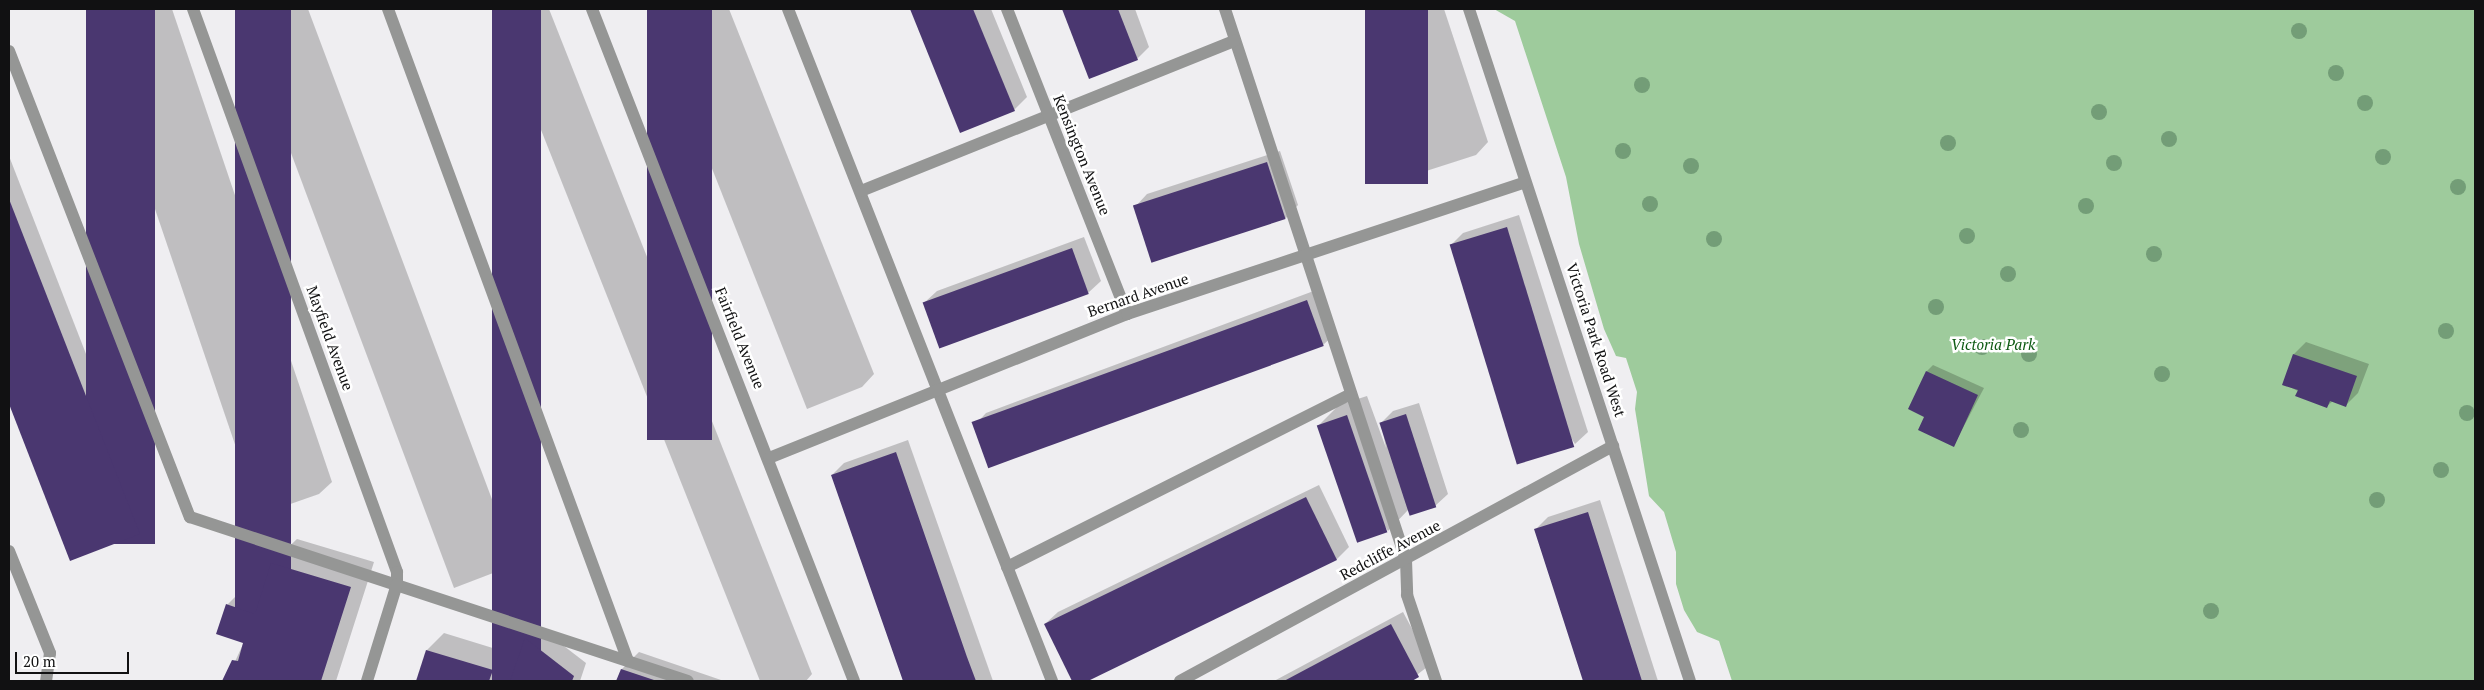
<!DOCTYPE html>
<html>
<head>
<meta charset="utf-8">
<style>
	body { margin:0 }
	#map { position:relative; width:2484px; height:690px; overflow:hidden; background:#efeef1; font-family:"PT Serif",serif }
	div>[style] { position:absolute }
	.green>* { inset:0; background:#9ecb9c }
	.shadow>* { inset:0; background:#0003 }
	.building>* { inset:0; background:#4a3770; transform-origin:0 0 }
	.service>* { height:12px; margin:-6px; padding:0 6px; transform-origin:6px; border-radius:6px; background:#959695 }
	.minor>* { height:12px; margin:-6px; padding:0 6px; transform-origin:6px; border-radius:6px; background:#959695 }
	.trees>* { width:16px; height:16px; margin:-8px; border-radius:50%; background:#739d77 }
	span { translate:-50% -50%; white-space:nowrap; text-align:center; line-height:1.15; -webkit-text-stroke:5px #fff; paint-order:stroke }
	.street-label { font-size:15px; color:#111112 }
	.park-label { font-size:15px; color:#0e5a13; font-style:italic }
	.frame { position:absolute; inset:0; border:10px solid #111112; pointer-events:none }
	.scale { position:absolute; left:15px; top:652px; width:114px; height:22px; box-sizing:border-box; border:2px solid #111112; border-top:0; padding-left:6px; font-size:15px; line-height:18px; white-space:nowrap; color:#111112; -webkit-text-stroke:4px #fff; paint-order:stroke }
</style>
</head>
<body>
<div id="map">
	<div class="green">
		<div style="clip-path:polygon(1494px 9px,2475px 9px,2475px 681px,1732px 681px,1719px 641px,1697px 632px,1684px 610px,1676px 584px,1676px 552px,1664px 512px,1649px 496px,1635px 409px,1637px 392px,1626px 358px,1616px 356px,1604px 329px,1579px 244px,1566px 177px,1515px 21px)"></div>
	</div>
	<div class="shadow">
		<div style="clip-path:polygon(87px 9px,172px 9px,332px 482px,319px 494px,259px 515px)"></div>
		<div style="clip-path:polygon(237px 9px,308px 9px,514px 558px,501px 570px,454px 588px)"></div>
		<div style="clip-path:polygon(493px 9px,549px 9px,812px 674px,806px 681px,760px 681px)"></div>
		<div style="clip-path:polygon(649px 9px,729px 9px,874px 374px,862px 387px,807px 409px)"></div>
		<div style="clip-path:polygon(911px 9px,991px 9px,1027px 97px,1014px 110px,961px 131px)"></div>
		<div style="clip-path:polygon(1063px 9px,1135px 9px,1149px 47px,1137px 59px,1090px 77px)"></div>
		<div style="clip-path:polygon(1366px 9px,1444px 9px,1488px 142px,1476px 155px,1420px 173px)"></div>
		<div style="clip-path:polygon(1280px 151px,1298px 205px,1286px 218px,1153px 261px,1135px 207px,1147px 194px)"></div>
		<div style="clip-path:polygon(9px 156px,151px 521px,139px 533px,71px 560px,9px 401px)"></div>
		<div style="clip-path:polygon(1519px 215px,1588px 432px,1575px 444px,1451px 245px,1463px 233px)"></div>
		<div style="clip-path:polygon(1084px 237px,1101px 281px,1088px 293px,924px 303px,937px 291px)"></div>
		<div style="clip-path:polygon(1319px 289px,1336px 333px,1323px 345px,974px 426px,986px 413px)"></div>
		<div style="clip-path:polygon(2306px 342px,2369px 364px,2358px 393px,2346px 405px,2333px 401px,2327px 406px,2284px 384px,2294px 354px)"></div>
		<div style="clip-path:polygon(1933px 365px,1984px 388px,1954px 445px,1926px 416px,1927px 371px)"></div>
		<div style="clip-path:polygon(1367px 396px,1386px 448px,1381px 423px,1393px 411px,1419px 403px,1448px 494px,1435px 506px,1408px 510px,1388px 531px,1318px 426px,1339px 405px)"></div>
		<div style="clip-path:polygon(908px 440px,993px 681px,904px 681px,832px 475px,844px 463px)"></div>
		<div style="clip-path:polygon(1319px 485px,1349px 547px,1337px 559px,1085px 681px,1073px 681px,1045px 624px,1058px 612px)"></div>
		<div style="clip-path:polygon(1600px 500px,1658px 681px,1584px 681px,1536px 529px,1548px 517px)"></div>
		<div style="clip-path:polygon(297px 539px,374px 562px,336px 681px,226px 681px,244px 642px,227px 605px,251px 581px,265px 585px,272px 563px)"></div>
		<div style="clip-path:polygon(1403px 612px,1431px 664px,1409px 681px,1274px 681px)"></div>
		<div style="clip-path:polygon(538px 626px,586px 663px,580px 681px,512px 681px,526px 638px)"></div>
		<div style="clip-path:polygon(444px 633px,509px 653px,499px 681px,417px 681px,427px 650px)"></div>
		<div style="clip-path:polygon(639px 652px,724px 681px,618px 681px,622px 669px)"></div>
	</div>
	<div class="building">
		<div style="left:86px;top:9px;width:69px;height:535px"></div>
		<div style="left:235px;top:9px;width:56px;height:621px"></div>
		<div style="left:492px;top:9px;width:49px;height:723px"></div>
		<div style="left:647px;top:9px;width:65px;height:431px"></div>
		<div style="clip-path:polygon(910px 9px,973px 9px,1015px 111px,960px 133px)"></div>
		<div style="clip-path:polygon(1062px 9px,1118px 9px,1138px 60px,1089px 79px)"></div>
		<div style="left:1365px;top:9px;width:63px;height:175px"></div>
		<div style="left:1267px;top:162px;width:60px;height:141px;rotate:72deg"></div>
		<div style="clip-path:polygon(9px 199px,140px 534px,70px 561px,9px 404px)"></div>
		<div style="left:1507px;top:227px;width:230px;height:60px;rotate:73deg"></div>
		<div style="left:1072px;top:248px;width:49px;height:159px;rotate:70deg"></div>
		<div style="left:1307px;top:300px;width:49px;height:357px;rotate:70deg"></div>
		<div style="clip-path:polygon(2293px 354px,2357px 376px,2346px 407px,2330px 401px,2327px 408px,2295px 396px,2298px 390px,2282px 385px)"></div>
		<div style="clip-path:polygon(1926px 371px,1978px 395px,1954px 447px,1918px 430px,1924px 417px,1908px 409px)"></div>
		<div style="left:1406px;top:414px;width:98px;height:28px;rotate:72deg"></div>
		<div style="left:1347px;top:415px;width:124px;height:32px;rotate:71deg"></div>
		<div style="clip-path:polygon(896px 452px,967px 657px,976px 681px,903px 681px,882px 621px,831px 475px)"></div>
		<div style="clip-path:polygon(1306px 497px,1337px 560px,1088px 681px,1072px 681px,1044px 624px)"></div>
		<div style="clip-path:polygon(1588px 512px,1619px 609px,1642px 681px,1583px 681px,1555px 594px,1534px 529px)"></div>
		<div style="clip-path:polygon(271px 563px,351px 587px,321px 681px,222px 681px,232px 660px,238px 661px,243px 643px,216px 634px,226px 604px,255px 614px)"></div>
		<div style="clip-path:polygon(1391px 624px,1419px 677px,1412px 681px,1284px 681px)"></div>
		<div style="clip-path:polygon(525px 638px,574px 676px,572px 681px,510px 681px)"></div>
		<div style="clip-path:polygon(426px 650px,493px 670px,489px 681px,416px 681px)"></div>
		<div style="clip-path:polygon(621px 669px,657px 681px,616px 681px)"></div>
	</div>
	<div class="service">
		<div style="left:388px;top:9px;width:695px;rotate:69.79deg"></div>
		<div style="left:788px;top:9px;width:722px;rotate:68.55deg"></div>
		<div style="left:1225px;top:9px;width:580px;rotate:71.81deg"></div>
		<div style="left:1406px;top:560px;width:35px;rotate:88deg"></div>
		<div style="left:1407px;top:595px;width:91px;rotate:71.4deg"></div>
		<div style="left:9px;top:51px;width:500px;rotate:68.8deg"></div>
		<div style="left:190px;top:517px;width:524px;rotate:18.23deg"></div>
		<div style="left:861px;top:191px;width:403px;rotate:-21.9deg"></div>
		<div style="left:1007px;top:567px;width:385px;rotate:-26.7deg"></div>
	</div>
	<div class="minor">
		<div style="left:193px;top:9px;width:599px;rotate:70.08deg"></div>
		<div style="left:397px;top:572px;width:12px;rotate:90deg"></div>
		<div style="left:397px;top:584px;width:102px;rotate:107.2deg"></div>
		<div style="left:592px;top:9px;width:721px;rotate:68.7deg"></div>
		<div style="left:1007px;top:9px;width:328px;rotate:68.5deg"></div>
		<div style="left:1469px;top:9px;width:707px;rotate:71.8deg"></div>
		<div style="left:769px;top:458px;width:386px;rotate:-21.9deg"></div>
		<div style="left:1127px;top:314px;width:419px;rotate:-18.3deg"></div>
		<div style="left:9px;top:551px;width:110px;rotate:68.1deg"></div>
		<div style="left:50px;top:653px;width:28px;rotate:98deg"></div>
		<div style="left:1180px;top:681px;width:493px;rotate:-28.5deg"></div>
	</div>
	<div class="trees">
		<div style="left:2299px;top:31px"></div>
		<div style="left:2336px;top:73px"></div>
		<div style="left:1642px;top:85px"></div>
		<div style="left:2365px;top:103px"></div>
		<div style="left:2099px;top:112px"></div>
		<div style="left:2169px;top:139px"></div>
		<div style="left:1948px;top:143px"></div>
		<div style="left:1623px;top:151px"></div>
		<div style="left:2383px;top:157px"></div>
		<div style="left:2114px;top:163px"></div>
		<div style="left:1691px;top:166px"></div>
		<div style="left:2458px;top:187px"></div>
		<div style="left:1650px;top:204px"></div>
		<div style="left:2086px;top:206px"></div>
		<div style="left:1967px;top:236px"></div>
		<div style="left:1714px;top:239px"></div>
		<div style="left:2154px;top:254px"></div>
		<div style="left:2008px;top:274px"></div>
		<div style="left:1936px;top:307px"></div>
		<div style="left:2446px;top:331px"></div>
		<div style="left:1982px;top:347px"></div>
		<div style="left:2029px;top:354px"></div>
		<div style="left:2162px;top:374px"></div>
		<div style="left:2467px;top:413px"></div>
		<div style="left:2021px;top:430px"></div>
		<div style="left:2441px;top:470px"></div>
		<div style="left:2377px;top:500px"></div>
		<div style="left:2211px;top:611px"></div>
	</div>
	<div class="street-label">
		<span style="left:1082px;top:155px;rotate:68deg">Kensington Avenue</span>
		<span style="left:1138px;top:295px;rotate:-19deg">Bernard Avenue</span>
		<span style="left:330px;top:338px;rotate:70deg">Mayfield Avenue</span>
		<span style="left:740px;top:338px;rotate:68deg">Fairfield Avenue</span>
		<span style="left:1596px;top:340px;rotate:72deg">Victoria Park Road West</span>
		<span style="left:1390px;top:550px;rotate:-28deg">Redcliffe Avenue</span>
	</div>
	<div class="park-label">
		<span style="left:1993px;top:345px">Victoria Park</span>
	</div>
	<div class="frame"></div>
	<div class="scale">20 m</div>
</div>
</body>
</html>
